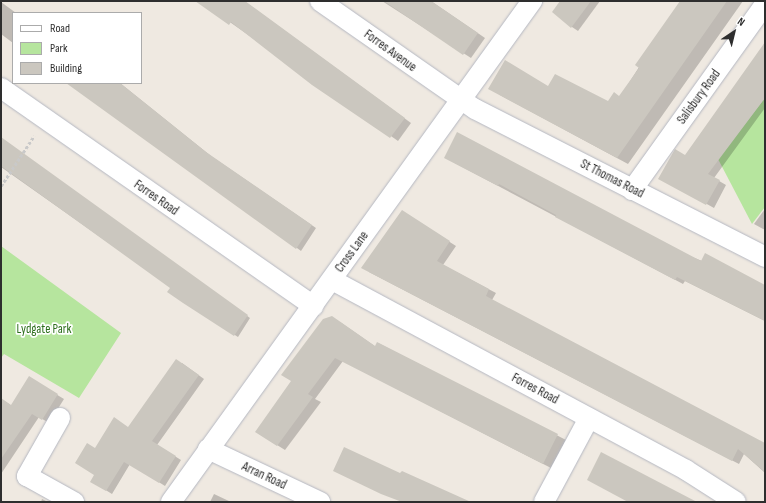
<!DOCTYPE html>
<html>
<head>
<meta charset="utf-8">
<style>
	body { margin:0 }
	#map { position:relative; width:766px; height:503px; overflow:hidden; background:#efe9e1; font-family:"Sofia Sans Condensed",sans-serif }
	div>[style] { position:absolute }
	.green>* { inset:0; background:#b6e59e }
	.shadow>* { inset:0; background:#0003 }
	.building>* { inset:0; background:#cbc7bf }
	.path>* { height:2.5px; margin-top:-1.25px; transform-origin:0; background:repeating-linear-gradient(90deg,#c9c9c9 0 3px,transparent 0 5px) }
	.roads { filter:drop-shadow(0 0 1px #b4b7c1) drop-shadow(0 0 1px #b4b7c1) }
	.street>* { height:20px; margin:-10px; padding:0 10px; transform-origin:10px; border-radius:10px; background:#fff }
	span { translate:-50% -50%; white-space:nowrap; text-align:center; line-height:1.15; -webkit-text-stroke:3.5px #fff; paint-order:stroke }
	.street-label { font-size:13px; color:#2e2e2e }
	.park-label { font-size:13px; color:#2c6e1b }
	.frame { position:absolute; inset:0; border:2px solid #2e2e2e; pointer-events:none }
	.legend { position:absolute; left:12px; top:12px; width:130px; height:72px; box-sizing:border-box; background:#fff; border:1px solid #ababab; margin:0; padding:5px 7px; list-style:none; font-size:12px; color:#2e2e2e }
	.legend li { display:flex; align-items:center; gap:8px; height:20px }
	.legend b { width:20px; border:1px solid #ababab }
	.north { position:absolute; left:714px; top:12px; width:40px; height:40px; -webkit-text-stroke:3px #fff; paint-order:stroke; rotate:35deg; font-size:11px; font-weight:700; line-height:16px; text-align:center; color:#2e2e2e }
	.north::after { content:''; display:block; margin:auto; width:14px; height:18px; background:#2e2e2e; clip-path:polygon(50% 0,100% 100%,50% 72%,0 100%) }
</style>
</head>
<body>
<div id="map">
	<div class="green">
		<div style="clip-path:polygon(765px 98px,765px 207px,752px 224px,718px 159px)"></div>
		<div style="clip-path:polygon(1px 246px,121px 333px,79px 398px,4px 354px,1px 358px)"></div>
	</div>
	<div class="shadow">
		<div style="clip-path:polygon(200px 1px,244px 1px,411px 123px,398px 141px)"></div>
		<div style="clip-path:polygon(382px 1px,431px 1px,485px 38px,471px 58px)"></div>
		<div style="clip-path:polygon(561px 1px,600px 1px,578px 31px,572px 27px)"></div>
		<div style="clip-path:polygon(681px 1px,743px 1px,628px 164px,500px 95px,549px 87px,609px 102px,620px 97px)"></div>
		<div style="clip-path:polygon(1px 2px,16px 13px,13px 43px,1px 34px)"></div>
		<div style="clip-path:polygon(765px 45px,765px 108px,714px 178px,726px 185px,714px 208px,660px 178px,685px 156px)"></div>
		<div style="clip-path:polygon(68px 83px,120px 83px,211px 156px,316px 228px,301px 251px,297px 248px)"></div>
		<div style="clip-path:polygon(1px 138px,250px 318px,238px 337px,183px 302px,171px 287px,1px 167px)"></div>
		<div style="clip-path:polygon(453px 162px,765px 286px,765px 321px,685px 281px,683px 284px)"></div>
		<div style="clip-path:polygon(765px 209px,765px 230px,754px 224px)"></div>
		<div style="clip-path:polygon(409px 216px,456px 246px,443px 265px,496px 293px,492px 300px,765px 444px,765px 473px,744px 454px,739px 464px,369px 272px)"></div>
		<div style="clip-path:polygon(340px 322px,376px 347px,378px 343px,566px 440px,551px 468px,343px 361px,315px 399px,321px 402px,285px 450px,277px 445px)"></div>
		<div style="clip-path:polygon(182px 363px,204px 379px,157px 445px,181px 460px,165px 486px,130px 464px,112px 494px,91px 481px,96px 475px,95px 449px,129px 428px)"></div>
		<div style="clip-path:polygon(29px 378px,64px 399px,49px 423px,39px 417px,1px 474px,1px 399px,12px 406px)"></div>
		<div style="clip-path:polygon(214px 494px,231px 502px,210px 502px)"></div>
		<div style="clip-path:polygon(42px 499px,48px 502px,41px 502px)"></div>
	</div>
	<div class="building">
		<div style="clip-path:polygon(195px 1px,245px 1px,405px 118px,390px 138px,312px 85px,231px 22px,229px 25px)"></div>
		<div style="clip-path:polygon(384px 1px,431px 1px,478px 33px,463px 55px)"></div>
		<div style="clip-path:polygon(560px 1px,591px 1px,571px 28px,552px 12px)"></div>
		<div style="clip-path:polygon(680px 1px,727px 1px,617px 158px,488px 89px,505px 60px,548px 86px,555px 74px,608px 101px,614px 92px,619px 96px,639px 68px,635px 65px)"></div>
		<div style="clip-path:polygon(765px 42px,765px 98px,708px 174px,720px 180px,706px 205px,658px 179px,675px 149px,685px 155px)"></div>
		<div style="clip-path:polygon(66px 83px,120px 83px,206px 152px,312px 225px,296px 249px)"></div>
		<div style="clip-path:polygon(457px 132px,701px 261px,705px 253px,765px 285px,765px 321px,677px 277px,675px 280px,555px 217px,556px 215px,499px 184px,498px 186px,444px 158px)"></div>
		<div style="clip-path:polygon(1px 137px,248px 315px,234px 336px,183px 303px,167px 292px,170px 288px,1px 166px)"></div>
		<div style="clip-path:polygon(402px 210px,450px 241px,437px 261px,489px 289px,486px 296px,765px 443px,765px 472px,738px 449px,732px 461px,361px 268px)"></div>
		<div style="clip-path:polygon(332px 316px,375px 346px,377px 342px,558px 434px,543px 464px,335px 358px,308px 394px,313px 397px,277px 446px,255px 432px,291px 381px,281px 375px,323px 319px)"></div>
		<div style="clip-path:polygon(176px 359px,199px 375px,152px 441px,176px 456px,159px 483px,124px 462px,106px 491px,90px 482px,94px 475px,75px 463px,87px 443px,95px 448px,114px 417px,128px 427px)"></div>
		<div style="clip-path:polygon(29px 376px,58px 394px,42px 420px,32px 414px,1px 459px,1px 398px,11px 405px)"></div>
		<div style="clip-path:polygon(344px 447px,400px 473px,402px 471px,471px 502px,402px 502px,381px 494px,333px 471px)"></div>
		<div style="clip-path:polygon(601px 452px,626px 465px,697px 502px,628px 502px,587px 480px)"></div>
	</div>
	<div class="path">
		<div style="left:1px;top:186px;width:60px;rotate:-56.6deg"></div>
	</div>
	<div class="roads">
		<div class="street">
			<div style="left:320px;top:1px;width:189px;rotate:34.9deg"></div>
			<div style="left:475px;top:109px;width:326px;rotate:27deg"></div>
			<div style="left:1px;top:88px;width:381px;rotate:34.9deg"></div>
			<div style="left:632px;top:190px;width:229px;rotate:-54.4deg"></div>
			<div style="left:332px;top:280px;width:402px;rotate:28.2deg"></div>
			<div style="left:686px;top:470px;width:59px;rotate:32.6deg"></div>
			<div style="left:60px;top:418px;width:67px;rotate:119.6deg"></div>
			<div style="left:27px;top:476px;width:54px;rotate:29deg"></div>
			<div style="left:208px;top:449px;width:124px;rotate:25.3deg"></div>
			<div style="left:171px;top:502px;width:618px;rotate:-54.23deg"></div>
			<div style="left:544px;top:502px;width:95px;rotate:-61.8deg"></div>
		</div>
	</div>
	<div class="street-label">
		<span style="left:390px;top:51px;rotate:36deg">Forres Avenue</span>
		<span style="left:699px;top:97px;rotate:-54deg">Salisbury Road</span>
		<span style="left:612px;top:179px;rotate:27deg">St Thomas Road</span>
		<span style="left:156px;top:198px;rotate:35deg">Forres Road</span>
		<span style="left:352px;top:252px;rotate:-54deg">Cross Lane</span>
		<span style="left:535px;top:389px;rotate:28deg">Forres Road</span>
		<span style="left:264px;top:476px;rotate:25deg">Arran Road</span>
	</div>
	<div class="park-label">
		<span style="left:44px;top:329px">Lydgate Park</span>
	</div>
	<div class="frame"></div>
	<ul class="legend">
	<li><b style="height:5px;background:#fff"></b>Road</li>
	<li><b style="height:11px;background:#b6e59e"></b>Park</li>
	<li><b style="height:11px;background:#cbc7bf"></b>Building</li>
	</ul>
	<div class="north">N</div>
</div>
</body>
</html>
